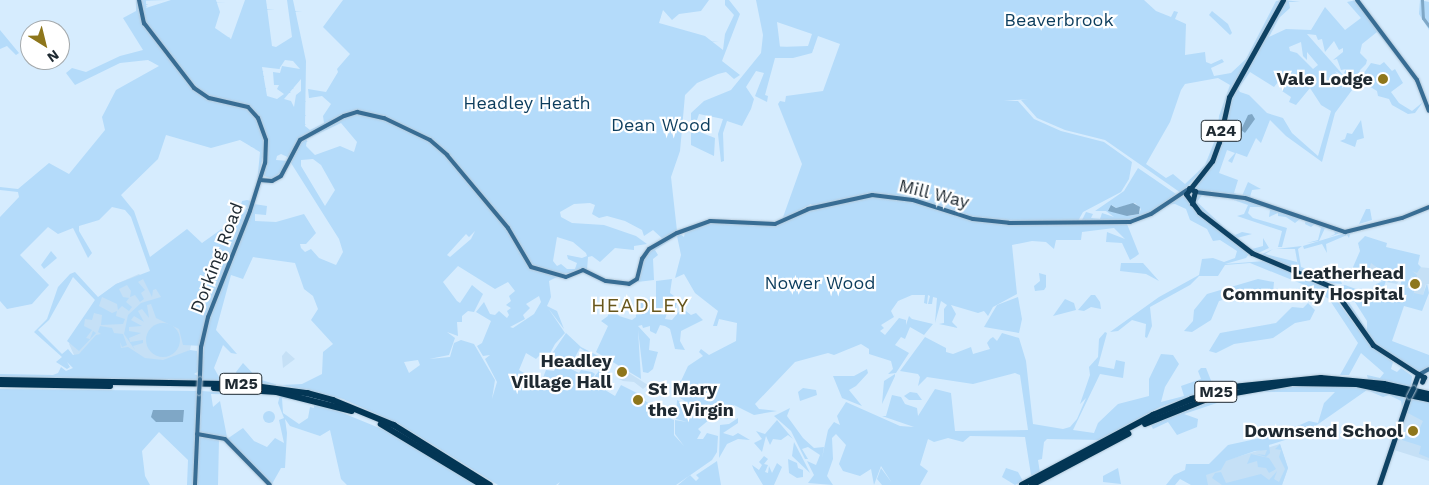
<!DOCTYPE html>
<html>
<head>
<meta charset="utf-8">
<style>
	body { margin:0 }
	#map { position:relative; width:1429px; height:485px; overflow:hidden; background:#d6ecfe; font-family:"Work Sans",sans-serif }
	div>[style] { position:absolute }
	.built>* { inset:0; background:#c5e0f6 }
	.green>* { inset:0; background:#b4dbfa }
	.round { border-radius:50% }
	.water>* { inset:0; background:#7fa7c6 }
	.river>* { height:3px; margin:-1.5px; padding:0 1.5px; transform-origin:1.5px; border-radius:1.5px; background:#7fa7c6 }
	.roads { filter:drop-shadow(0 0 1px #b5c9d9) drop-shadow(0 0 1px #b5c9d9) }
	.secondary>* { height:4px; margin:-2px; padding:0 2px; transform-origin:2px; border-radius:2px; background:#386d94 }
	.trunk>* { height:5px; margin:-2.5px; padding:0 2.5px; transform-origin:2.5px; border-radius:2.5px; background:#0e4264 }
	.motorway>* { height:5.5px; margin:-2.75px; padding:0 2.75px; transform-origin:2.75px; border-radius:2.75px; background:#033655 }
	.bridges { filter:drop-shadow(0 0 1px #b5c9d9) drop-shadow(0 0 1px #b5c9d9) }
	.secondary-bridge>* { height:4px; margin:-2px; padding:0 2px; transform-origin:2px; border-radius:2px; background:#386d94 }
	.trunk-bridge>* { height:5px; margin:-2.5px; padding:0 2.5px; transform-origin:2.5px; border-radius:2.5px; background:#0e4264 }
	.dots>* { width:14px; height:14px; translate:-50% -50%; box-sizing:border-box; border:2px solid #fff; border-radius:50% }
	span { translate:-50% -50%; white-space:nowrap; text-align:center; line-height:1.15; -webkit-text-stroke:4.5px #fff; paint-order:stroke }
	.shield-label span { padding:1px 4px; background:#fff; border:1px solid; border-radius:4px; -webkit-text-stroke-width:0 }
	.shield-label { font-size:16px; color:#1f2a32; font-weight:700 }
	.park-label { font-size:18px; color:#0c3d5d }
	.poi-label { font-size:18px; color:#1f2a32; font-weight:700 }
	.right { translate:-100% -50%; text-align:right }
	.left { translate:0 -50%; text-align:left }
	.street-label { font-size:18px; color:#1f2a32 }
	.quarter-label { font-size:20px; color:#67561b; letter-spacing:1px }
	.north { position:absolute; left:20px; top:20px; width:50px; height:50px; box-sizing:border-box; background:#fff; border:1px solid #a5aaad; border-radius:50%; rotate:144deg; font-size:14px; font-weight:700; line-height:20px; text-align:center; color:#1f2a32 }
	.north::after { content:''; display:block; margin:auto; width:18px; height:22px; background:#8e761b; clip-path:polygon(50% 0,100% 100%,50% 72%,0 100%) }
</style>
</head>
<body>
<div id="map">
	<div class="built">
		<div style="clip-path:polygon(1359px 257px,1376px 263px,1375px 278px,1357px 273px)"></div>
		<div style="clip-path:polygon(1408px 266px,1429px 268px,1429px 284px,1426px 284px,1421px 303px,1410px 299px,1404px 290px)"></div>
		<div style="clip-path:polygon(1396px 269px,1405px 271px,1397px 284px,1380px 281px,1386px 270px)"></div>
		<div style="clip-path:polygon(139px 274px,158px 289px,192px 340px,190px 350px,160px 366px,132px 352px,111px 366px,86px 367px,74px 355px,69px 344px,95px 300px,116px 284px)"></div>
		<div style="clip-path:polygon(286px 351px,295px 359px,283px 368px,282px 356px)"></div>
		<div style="clip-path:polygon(625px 370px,629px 373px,648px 385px,643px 389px,634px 382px,623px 381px,619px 379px)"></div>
		<div style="clip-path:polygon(1429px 405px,1429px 461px,1394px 450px,1404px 411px)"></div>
		<div style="clip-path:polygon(1280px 444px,1288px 468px,1282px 485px,1198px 485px,1180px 474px)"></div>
	</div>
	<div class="green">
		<div style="clip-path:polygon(evenodd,136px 0,146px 0,146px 8px,171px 0,216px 0,220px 12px,215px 28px,231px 39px,245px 0,266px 0,272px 46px,276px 47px,292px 37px,287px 0,293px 0,306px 61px,305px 126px,310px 130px,324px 123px,323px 116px,331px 104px,322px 96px,309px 98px,308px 89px,326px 92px,338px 72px,337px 69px,350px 54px,323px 27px,343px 0,709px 0,701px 11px,679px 14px,672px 20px,663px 10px,659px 23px,705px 36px,723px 50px,725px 34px,734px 15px,725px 5px,725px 0,729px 0,740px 14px,722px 61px,740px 75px,734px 79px,726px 72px,718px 74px,697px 83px,685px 95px,680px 151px,671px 177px,677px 231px,664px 240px,653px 230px,644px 236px,642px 230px,625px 221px,607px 216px,599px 218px,592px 214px,595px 205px,590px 203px,574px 204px,560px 212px,561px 217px,572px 223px,604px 225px,636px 236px,647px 244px,634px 246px,634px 250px,615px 248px,600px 262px,592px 256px,588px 257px,587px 270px,563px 274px,549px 281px,551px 297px,547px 306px,557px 311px,564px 329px,548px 308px,565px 333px,555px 344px,548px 357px,540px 355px,536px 359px,526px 353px,519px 370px,541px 383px,546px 370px,554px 371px,556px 366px,550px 368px,547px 361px,566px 333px,581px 347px,606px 360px,595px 358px,580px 348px,569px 368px,579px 373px,581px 370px,592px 372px,595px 374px,591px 381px,602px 367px,612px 374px,605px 390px,615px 396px,621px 385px,645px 397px,644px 400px,651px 405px,648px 410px,674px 420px,674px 435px,684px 446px,675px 434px,675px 420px,687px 422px,676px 419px,677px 400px,699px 411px,673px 393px,674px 381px,681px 381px,688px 366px,703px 356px,699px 352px,701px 349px,709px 355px,736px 341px,737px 323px,719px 319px,717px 326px,713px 326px,718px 311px,695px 293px,684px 274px,675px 278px,681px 255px,677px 236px,655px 250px,658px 255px,653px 259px,654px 280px,637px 282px,642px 261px,650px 250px,679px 233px,684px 237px,685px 232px,707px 223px,774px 225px,813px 209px,811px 204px,782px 220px,802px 164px,778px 104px,780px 101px,785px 102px,786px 96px,823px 91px,840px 44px,818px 36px,812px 53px,793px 58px,775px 58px,765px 95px,768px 96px,767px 102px,755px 96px,764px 73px,756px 71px,746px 87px,754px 99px,751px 109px,742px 126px,727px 121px,723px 133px,724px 161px,721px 162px,718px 134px,723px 119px,699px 114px,697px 120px,697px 131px,715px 138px,714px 156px,691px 145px,691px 113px,704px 101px,731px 90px,761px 53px,763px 35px,756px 0,1144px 0,1156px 11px,1171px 17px,1174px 11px,1178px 12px,1175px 19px,1186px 24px,1185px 55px,1205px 52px,1206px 62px,1211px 64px,1222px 59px,1224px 62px,1211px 68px,1214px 76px,1231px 73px,1246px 59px,1276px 1px,1282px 0,1225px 102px,1219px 139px,1209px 163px,1181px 193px,1105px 140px,1065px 130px,1037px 118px,1021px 100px,1028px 99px,1004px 101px,1018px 101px,1034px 119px,1061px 131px,1104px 142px,1132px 162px,1129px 179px,1121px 192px,1083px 212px,1078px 221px,1012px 225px,1127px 224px,1139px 254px,1135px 257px,1130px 260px,1122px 243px,1106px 242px,1107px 232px,1125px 239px,1114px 228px,1082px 232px,1081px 240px,1056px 240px,1054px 249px,1046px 242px,1032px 241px,1012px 245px,1017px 294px,993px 307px,988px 316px,984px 311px,978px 313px,951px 305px,956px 314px,952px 322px,958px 328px,939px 324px,944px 323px,944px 309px,947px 305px,941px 301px,935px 323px,937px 298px,933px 297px,932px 304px,928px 304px,930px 296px,928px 295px,927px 304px,924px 303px,925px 295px,912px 295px,898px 301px,891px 311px,894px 317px,881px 325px,884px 328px,880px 331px,885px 335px,899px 318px,906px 320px,906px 325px,909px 316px,912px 319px,933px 324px,924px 335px,910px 327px,905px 339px,901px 337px,895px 345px,909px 353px,896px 373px,888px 374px,893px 369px,891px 361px,869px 354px,869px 349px,861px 344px,834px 355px,828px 353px,795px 362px,755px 404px,759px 409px,777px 411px,754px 415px,734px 405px,727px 416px,732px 419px,710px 419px,698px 429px,701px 432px,697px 439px,703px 439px,707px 433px,718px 436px,717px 452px,712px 460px,676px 485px,558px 485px,560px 482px,556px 485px,498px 485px,399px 424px,343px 399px,282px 385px,302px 384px,322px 374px,323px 352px,333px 344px,311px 320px,318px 309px,313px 296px,304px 289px,295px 263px,253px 257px,243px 279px,231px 275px,216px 330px,237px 354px,231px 353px,223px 345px,214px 368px,219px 377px,238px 377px,236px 372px,243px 363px,258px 379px,278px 385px,201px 380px,204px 346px,183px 345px,179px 329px,156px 318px,151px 304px,147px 305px,149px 318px,142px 309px,138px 311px,144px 322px,134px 316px,131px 320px,142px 326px,129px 327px,129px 331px,141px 333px,129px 338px,130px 342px,143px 340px,143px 343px,133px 346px,135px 350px,124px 334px,128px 315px,141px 303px,161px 297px,156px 289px,153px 290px,152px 297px,143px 279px,138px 282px,145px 290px,141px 293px,144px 299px,140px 302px,135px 295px,130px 297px,131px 291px,127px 285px,119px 289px,123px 297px,129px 298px,126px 302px,132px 307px,129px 311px,122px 306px,118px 310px,117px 304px,102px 297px,99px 306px,112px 313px,117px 311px,116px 316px,125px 319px,123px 324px,101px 325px,102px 315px,94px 313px,92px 320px,85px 319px,84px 326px,92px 330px,86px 338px,90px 339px,93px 331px,96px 333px,79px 351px,67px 341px,95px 300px,73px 277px,49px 320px,38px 330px,62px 354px,68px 349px,73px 355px,79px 354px,96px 335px,101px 334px,98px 332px,100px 326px,112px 328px,114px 333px,123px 334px,127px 345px,122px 347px,120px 342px,121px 348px,128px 347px,145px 358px,163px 360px,190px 350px,197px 351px,199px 371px,194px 374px,199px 376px,198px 380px,0 377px,0 374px,53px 375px,58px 373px,61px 367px,66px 371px,73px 368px,67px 362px,70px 367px,67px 369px,56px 362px,62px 357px,34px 332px,47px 319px,58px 287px,70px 274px,75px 272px,98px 297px,116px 284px,150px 271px,131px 217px,125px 210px,112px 207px,99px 220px,79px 226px,79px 231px,92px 253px,88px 258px,73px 228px,58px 234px,48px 227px,20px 255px,49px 285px,32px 304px,7px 309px,0 301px,0 217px,19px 197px,18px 192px,0 190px,0 187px,18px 189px,49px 163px,69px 174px,105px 130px,102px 117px,116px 90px,159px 66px,148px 60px,120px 63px,75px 85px,66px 73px,72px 68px,86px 72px,120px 56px,143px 50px,123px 18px,136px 11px,136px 0,777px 22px,812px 34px,808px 46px,780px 47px,777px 22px,136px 0,285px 60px,293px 61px,300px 69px,282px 66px,280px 73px,273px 72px,274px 85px,279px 85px,277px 89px,284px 94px,277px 99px,267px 96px,262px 67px,279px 69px,285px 60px,136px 0,1218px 78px,1230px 85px,1219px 116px,1217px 135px,1205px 165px,1185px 184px,1173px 174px,1166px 178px,1146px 164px,1170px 122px,1181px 90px,1185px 84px,1218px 78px,136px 0,301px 79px,301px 91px,296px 95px,294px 107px,291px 101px,284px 99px,301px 79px,136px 0,341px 123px,357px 142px,354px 152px,340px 146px,315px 155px,306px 146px,307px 139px,341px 123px,136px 0,166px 135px,211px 148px,240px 140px,260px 152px,257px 183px,267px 139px,264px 176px,273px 179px,282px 174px,288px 161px,276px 160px,277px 156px,281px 154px,292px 159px,291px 163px,339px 239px,343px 252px,336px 265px,319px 258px,311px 249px,305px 252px,301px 248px,300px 244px,306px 244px,316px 233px,304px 214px,276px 222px,255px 221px,255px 214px,266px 215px,267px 206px,254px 204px,250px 216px,251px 201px,247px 200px,242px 201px,241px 205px,247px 207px,244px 213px,202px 243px,187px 229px,150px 257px,134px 211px,121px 195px,158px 159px,166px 135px,136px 0,313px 159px,321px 165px,335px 190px,325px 206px,301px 166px,301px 160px,313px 159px,136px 0,475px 231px,471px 239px,450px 257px,447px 255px,466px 234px,469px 237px,475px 231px,136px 0,557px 237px,573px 242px,586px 253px,587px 256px,582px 258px,567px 255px,568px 259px,577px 263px,575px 269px,567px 269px,561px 264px,557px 266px,553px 261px,557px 237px,136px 0,458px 266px,495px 289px,508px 282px,515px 291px,509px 296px,511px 301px,506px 305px,511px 308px,507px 311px,509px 315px,507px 318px,499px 311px,495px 315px,490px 314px,484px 302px,476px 312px,491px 321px,482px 343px,477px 346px,483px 356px,490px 355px,485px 359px,497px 382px,492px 399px,495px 380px,474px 344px,461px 340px,454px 343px,450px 357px,429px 359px,449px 355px,455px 338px,447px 332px,458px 336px,457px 322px,462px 322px,462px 316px,468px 311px,474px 312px,483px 294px,472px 285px,460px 303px,457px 301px,443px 282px,458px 266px,136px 0,539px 296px,541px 302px,534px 314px,513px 328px,510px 327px,525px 319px,523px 315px,530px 308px,526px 304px,539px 296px,136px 0,418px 360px,420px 365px,409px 373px,404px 362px,418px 360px)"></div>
		<div style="clip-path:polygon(evenodd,1285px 0,1300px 2px,1289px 2px,1290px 8px,1279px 18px,1269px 37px,1286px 29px,1311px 30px,1325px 7px,1345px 30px,1361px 18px,1347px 2px,1356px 0,1403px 64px,1377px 32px,1362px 44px,1360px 53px,1367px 60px,1366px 64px,1360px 70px,1358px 79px,1350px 77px,1344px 73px,1346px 69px,1341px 70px,1337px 59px,1333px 60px,1343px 52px,1343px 48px,1339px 50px,1334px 41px,1325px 52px,1322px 39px,1318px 40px,1316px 35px,1307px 34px,1344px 76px,1335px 71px,1343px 80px,1342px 88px,1350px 83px,1346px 83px,1346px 77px,1358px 82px,1335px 113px,1322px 162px,1286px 136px,1270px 120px,1261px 143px,1256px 138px,1247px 157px,1236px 153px,1232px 163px,1228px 161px,1235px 153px,1227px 150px,1219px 173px,1238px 180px,1234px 193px,1242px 196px,1248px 182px,1261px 189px,1252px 190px,1250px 197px,1261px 203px,1197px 190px,1195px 187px,1214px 161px,1229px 100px,1285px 0,1301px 42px,1303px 56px,1307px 60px,1307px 52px,1318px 65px,1313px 69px,1297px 53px,1290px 51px,1289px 47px,1301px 42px,1285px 0,1250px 72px,1274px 87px,1278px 82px,1285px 86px,1282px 91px,1291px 97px,1289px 102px,1296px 105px,1310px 88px,1321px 105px,1331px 111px,1318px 156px,1292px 133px,1283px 118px,1267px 113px,1249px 95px,1240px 92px,1238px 89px,1250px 72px)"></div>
		<div style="clip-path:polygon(1420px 0,1429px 2px,1429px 30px,1419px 14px)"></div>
		<div style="clip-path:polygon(1212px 11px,1228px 24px,1232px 33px,1230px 35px,1209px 15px)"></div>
		<div style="clip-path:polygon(0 30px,19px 53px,16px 55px,7px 46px,0 49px)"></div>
		<div style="clip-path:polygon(1384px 62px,1392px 71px,1395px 69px,1403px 83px,1391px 92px,1399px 103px,1412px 111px,1423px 102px,1415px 113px,1408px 114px,1392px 105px,1389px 99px,1378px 96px,1377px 91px,1359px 80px,1371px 63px,1380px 65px)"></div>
		<div style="clip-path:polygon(1361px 120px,1364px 138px,1357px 140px,1355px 147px,1340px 141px,1345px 139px,1347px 133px,1352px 134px)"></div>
		<div style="clip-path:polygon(evenodd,1138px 168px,1176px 194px,1150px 213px,1132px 221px,1082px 220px,1086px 212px,1093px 214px,1091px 218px,1100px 219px,1102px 213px,1114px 217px,1106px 211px,1095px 211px,1124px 191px,1138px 168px,1135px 203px,1141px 209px,1139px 214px,1129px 216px,1114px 212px,1112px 205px,1116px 208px,1135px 203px)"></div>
		<div style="clip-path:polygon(1199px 193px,1217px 196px,1202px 195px,1197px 202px,1226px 229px,1235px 235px,1242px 232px,1252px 234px,1237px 238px,1242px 242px,1252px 249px,1263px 246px,1263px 238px,1269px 248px,1256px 254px,1197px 209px,1194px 199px)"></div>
		<div style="clip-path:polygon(1177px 196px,1186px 197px,1249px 254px,1246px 258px,1225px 264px,1265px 261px,1326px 286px,1369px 344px,1393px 362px,1391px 369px,1397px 372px,1401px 368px,1412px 376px,1411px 388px,1368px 379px,1367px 375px,1380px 378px,1384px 373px,1361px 353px,1349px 375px,1340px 375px,1358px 343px,1329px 299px,1307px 286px,1250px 263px,1225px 265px,1218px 276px,1199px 276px,1190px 285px,1150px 307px,1152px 326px,1147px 338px,1145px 337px,1146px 324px,1132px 320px,1118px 331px,1110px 332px,1159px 297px,1199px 275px,1202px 259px,1213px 258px,1224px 262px,1235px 258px,1237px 251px,1220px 240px,1213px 241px,1207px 229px,1190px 220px,1186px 209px,1175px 204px,1164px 205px)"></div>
		<div style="clip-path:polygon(1225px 197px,1237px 197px,1301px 218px,1295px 223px,1286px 217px,1278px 216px,1278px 213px,1269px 217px,1270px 210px,1265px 207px,1250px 207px,1248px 213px,1253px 218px,1287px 228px,1282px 247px,1278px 247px,1282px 231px,1237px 216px,1244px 214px,1248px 205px)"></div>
		<div style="clip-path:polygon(1366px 209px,1370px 209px,1372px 220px,1359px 224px)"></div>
		<div style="clip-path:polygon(1306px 219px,1343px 232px,1329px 237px,1335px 234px,1334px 230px,1325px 228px,1319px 241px,1307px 243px,1318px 240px,1321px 228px,1315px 224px,1311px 227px,1305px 224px)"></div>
		<div style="clip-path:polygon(1361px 228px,1350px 234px,1349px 238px,1347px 235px,1326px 244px,1327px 253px,1322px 244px,1304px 249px,1303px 246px)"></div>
		<div style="clip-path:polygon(evenodd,1365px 236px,1387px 243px,1386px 247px,1420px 255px,1418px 264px,1421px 267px,1417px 273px,1412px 271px,1417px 275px,1416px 279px,1411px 276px,1410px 280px,1415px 281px,1414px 286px,1408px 284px,1406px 288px,1415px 288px,1412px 300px,1414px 293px,1423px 295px,1427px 283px,1429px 293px,1422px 311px,1404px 306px,1392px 341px,1429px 355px,1429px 368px,1422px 372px,1418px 373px,1380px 350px,1335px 287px,1345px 285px,1394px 303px,1397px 286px,1400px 287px,1404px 271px,1387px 270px,1381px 282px,1380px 270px,1371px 263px,1369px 270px,1362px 269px,1360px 272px,1369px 276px,1374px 271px,1374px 278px,1350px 274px,1360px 251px,1358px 243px,1365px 236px,1339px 287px,1348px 291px,1367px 321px,1367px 330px,1339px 287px)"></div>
		<div style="clip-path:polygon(1302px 246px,1298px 249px,1301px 267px,1341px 281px,1342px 284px,1330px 283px,1260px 255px,1273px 249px,1265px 254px,1297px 262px,1298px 266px,1295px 249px,1276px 249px)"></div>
		<div style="clip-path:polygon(51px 251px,57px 258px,44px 269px,41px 265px)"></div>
		<div style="clip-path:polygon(1121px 263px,1143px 263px,1159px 281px,1146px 274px,1120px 271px)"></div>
		<div style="clip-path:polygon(1039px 273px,1046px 275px,1046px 287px,1044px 290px,1035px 291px,1034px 286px,1040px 281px)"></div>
		<div style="clip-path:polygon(672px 279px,670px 293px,678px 299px,675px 309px,669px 307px,665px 319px,672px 320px,682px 308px,691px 315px,696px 313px,703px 320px,681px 331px,680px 341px,685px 350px,675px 349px,670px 329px,665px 326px,660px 325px,656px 334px,650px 331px,650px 326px,643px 328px,642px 325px,638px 326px,650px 339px,649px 350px,658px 352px,653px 369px,648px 373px,643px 372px,638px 330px,641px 379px,596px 352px,608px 326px,601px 321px,608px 316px,607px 309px,613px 307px,619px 316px,632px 320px,636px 317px,635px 303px,656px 298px,656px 281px)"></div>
		<div style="clip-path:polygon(1258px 279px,1274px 282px,1273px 293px,1267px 296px,1247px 292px,1219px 301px,1211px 320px,1192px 332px,1184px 331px,1193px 321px,1194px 310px,1207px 294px)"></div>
		<div style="clip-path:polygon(1386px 280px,1397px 283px,1386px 281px,1383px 289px,1383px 293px,1394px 298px,1394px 302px,1374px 294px,1376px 284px)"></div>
		<div style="clip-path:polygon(1091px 295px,1095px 295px,1100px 302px,1101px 309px,1091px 307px,1084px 311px,1078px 310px)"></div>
		<div style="clip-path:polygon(1018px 297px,1022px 319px,1019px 333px,984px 327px,997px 305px)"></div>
		<div style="clip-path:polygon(1065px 299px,1074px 303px,1076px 310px,1053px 316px)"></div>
		<div style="clip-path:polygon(1308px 303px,1315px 310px,1310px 320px,1295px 323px,1273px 338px,1234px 344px,1216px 353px,1209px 351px,1220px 333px,1276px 323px,1292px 307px,1303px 308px)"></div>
		<div class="round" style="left:146px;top:323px;width:34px;height:34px"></div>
		<div style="clip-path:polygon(1105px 332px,1107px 333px,1098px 366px,1114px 369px,1116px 360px,1125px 362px,1123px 378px,1100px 374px,1073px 430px,1094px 433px,1098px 423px,1118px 404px,1149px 396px,1149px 379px,1161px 354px,1173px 355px,1179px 364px,1165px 387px,1161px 402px,1184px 396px,1181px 386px,1201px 379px,1198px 371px,1201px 368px,1206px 368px,1214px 388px,1160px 407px,1099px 440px,1047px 439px,1044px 442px,1042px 459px,1038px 460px,1040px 473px,1035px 476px,1031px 475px,1025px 437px,970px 436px,963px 442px,948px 438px,934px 442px,928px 439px,920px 465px,928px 471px,920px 485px,882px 485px,877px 479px,881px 468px,892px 483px,881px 466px,874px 485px,871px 469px,860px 476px,843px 471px,839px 464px,846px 445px,836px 434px,832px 438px,833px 459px,827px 476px,833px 485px,808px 483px,814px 475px,807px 461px,816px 465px,820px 455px,808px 447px,802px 449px,808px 459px,805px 459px,791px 431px,774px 416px,790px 408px,787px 416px,803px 438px,814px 448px,824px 447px,822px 458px,828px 430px,834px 422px,840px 425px,837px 416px,846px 402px,900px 426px,914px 427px,882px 416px,886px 416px,892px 395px,901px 397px,905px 404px,917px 408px,918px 416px,935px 389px,951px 393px,955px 431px,1028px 430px,1020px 375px,1015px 373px,973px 384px,927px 377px,918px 386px,920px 377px,918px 374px,900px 371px,925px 337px,946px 348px,946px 352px,953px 354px,971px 347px,973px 354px,990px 349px,987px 343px,990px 339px,993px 337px,997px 341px,1002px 333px,1019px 338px,1026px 361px,1033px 424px,1063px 429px,1070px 427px,1077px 419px,1086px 398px,1080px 404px,1090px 375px,1089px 367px,1098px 357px,1099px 339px)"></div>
		<div style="clip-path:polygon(867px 369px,868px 373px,856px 386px,849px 390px,862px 406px,842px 398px,833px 376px,854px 376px)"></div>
		<div style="clip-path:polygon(895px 374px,895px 376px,882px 404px,884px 381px)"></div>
		<div style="clip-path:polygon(1314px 385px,1367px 387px,1407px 395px,1402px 407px,1401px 401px,1389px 395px,1383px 397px,1367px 390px,1304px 434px,1269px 445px,1270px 453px,1266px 457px,1256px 454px,1265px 455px,1267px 450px,1255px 451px,1226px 461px,1221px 470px,1206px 475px,1208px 485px,1191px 485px,1180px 479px,1175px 485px,1166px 485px,1174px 475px,1185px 470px,1186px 464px,1209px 464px,1228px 445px,1279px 434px,1309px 421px,1318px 423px,1324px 403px,1335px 392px,1250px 392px,1184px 414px,1198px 419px,1197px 427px,1177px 435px,1168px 422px,1153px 429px,1151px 425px,1219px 398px,1255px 390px)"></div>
		<div style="clip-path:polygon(803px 388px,816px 390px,817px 395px,800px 401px,798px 392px)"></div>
		<div style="clip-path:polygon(0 389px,197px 391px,193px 485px,187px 485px,188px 460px,159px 432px,142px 451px,145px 476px,150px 485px,0 485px)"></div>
		<div style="clip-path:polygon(201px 391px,265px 395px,211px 394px,213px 407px,220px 401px,227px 437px,219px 439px,218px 485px,196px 485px,198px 437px,216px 439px,199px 435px)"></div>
		<div style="clip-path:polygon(910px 392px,917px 393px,922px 400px,909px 400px,904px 396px)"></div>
		<div style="clip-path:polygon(evenodd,280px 395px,316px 402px,394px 434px,477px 485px,347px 485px,341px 479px,330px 430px,320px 436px,290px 426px,285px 419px,287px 433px,285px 468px,281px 468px,272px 484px,227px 439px,243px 428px,254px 441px,267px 447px,275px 438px,284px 443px,279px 420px,284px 418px,278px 403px,280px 395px,282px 398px,314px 404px,314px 408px,310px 407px,308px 418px,299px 424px,283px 413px,282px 398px)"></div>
		<div style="clip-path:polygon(1411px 396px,1429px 401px,1429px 458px,1419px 454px,1421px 446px,1402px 440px,1404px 435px,1415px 439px,1423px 421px,1404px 411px)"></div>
		<div class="round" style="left:263px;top:411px;width:12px;height:12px"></div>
		<div style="clip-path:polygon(738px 418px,738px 423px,723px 433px,733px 436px,738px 433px,750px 440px,738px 439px,727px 444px,719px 458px,720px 425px,729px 424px)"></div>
		<div style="clip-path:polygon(777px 420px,793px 439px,788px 435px,781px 440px,773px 439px,770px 445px,766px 436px,762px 452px,754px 443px,762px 439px,756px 431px,765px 434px)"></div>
		<div style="clip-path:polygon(794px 442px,805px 463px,810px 473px,792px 456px)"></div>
		<div style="clip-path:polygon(1280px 444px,1288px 468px,1282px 485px,1222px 485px,1212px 478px,1215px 473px,1221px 472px,1226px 483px,1261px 474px,1269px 480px,1277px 471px,1274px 479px,1279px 482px,1285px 469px,1279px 457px,1281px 450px,1275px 449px)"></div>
		<div style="clip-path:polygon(1251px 454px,1269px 458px,1276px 469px,1269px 473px,1266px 468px,1258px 467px,1257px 461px,1247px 464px)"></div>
		<div style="clip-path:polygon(764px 456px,768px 459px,764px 464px,768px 465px,765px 472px,768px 473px,769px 466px,772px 473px,777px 463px,782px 467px,774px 485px,763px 485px,754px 470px,752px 465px,759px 470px,762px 465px,759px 462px)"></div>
		<div style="clip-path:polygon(788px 459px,797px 463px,798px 468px,803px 470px,803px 477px,797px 478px,789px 473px)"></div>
		<div style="clip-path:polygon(717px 461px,721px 485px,678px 485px,690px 475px,696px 481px,699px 478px,696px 475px)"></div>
		<div style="clip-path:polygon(1006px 468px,1018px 472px,1023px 481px,1015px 485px,1002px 477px)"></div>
		<div style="clip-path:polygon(1118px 468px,1121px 484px,1103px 482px,1103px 476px)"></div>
	</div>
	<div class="water">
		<div style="clip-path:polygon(1248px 115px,1252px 114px,1255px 119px,1245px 133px,1241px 130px)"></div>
		<div style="clip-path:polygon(1133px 203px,1140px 207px,1139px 214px,1127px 216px,1108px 211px,1111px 205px,1116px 208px)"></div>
		<div style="clip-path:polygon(153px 410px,184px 410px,183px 422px,156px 422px,151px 417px)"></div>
	</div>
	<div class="river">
		<div style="left:1422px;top:0;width:18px;rotate:87deg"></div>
		<div style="left:1423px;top:18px;width:10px;rotate:53deg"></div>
	</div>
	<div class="roads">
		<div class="secondary">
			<div style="left:139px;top:0;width:24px;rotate:78deg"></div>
			<div style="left:144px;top:23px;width:82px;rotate:52.4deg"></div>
			<div style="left:194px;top:88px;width:18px;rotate:34deg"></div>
			<div style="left:209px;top:98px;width:40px;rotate:13deg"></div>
			<div style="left:248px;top:107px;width:15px;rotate:48deg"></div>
			<div style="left:258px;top:118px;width:23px;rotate:70deg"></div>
			<div style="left:266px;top:140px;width:23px;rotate:92deg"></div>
			<div style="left:265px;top:163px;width:50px;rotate:107.4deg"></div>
			<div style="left:250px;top:211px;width:114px;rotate:111.6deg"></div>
			<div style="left:208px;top:317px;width:31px;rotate:103deg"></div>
			<div style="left:201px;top:347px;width:32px;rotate:92deg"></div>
			<div style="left:1357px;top:0;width:100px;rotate:53.1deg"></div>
			<div style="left:1417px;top:80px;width:33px;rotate:69deg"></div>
			<div style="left:260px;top:180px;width:12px;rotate:5deg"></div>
			<div style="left:272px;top:181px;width:10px;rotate:-29deg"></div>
			<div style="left:281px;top:176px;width:41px;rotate:-62.2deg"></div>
			<div style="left:300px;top:140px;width:50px;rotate:-28.6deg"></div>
			<div style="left:344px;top:116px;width:14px;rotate:-17deg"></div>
			<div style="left:357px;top:112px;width:28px;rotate:13deg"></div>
			<div style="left:384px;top:118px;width:51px;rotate:25.6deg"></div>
			<div style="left:430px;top:140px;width:23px;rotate:41deg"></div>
			<div style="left:447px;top:155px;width:95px;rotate:50.1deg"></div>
			<div style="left:508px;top:228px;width:45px;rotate:59.5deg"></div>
			<div style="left:531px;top:267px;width:36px;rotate:16deg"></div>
			<div style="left:566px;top:277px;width:18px;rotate:-22deg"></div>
			<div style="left:583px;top:270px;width:25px;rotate:26deg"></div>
			<div style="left:606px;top:281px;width:23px;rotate:7deg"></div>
			<div style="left:629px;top:284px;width:9px;rotate:-32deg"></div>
			<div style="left:637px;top:279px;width:21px;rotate:-76deg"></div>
			<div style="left:642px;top:259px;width:12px;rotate:-55deg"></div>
			<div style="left:649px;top:249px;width:32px;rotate:-30deg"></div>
			<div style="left:677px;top:233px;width:35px;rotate:-20deg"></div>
			<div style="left:710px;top:221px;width:65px;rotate:2.6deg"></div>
			<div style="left:775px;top:224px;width:36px;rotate:-24deg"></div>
			<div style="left:808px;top:209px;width:66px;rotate:-12.3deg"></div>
			<div style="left:872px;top:195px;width:41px;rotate:7deg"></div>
			<div style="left:913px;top:200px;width:63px;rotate:17.6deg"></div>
			<div style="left:973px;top:219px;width:36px;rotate:6deg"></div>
			<div style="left:1009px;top:223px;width:121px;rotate:-0.5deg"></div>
			<div style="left:1130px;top:222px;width:22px;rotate:-21deg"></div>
			<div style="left:1151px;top:214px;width:43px;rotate:-33.7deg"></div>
			<div style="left:1195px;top:192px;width:50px;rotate:6.8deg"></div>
			<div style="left:1245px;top:198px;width:106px;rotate:18.8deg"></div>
			<div style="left:1345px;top:232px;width:59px;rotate:-13.8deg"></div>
			<div style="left:1402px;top:218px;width:29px;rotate:-22deg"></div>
			<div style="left:1420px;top:374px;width:10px;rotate:-29deg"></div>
			<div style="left:197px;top:434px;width:28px;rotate:10deg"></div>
			<div style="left:225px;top:439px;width:64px;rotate:45.6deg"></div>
			<div style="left:195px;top:485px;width:92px;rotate:-87.5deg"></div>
		</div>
		<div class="trunk">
			<div style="left:1283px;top:0;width:111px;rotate:119.1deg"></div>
			<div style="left:1229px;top:97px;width:46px;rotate:102.5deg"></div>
			<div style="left:1219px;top:142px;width:20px;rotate:110deg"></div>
			<div style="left:1212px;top:161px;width:42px;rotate:128.2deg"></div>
			<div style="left:1186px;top:194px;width:22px;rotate:54deg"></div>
			<div style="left:1199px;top:212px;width:67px;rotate:37.7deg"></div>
			<div style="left:1252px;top:253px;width:87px;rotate:23deg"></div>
			<div style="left:1332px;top:287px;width:71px;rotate:54.7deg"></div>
			<div style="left:1373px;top:345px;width:54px;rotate:32.8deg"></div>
			<div style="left:1189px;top:188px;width:7px;rotate:27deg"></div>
			<div style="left:1195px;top:191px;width:13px;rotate:103deg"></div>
			<div style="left:1413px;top:388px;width:15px;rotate:-70deg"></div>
			<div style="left:1418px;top:374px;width:7px;rotate:27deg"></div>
			<div style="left:1424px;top:377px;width:5px;rotate:112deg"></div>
			<div style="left:1379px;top:485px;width:94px;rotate:-71.4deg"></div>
		</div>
		<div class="motorway">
			<div style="left:0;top:380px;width:240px;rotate:1deg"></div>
			<div style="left:240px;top:384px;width:68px;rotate:7.7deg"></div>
			<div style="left:307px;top:393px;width:27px;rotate:15deg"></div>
			<div style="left:333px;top:400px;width:66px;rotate:22.3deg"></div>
			<div style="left:394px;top:425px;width:113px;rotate:32deg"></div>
			<div style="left:0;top:384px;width:110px;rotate:1deg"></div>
			<div style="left:214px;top:388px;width:63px;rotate:3.6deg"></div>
			<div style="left:277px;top:392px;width:77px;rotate:14.2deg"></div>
			<div style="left:381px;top:424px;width:118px;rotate:31.1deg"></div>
			<div style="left:1145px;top:424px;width:72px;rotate:-21.9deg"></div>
			<div style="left:1212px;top:397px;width:81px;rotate:-9.9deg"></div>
			<div style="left:1292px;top:383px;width:65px;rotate:0.9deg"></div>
			<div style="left:1357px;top:384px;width:74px;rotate:11.8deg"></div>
			<div style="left:1022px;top:485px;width:149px;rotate:-28.1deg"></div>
			<div style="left:1153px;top:415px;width:42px;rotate:-22.3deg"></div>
			<div style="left:1192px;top:399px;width:43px;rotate:-16.3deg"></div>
			<div style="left:1233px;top:387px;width:88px;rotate:-5.8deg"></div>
			<div style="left:1321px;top:378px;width:63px;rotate:5.4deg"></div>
			<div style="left:1384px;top:384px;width:46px;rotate:12.5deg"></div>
			<div style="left:1032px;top:485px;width:109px;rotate:-28deg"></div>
		</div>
	</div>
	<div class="bridges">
		<div class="secondary-bridge">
			<div style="left:199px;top:393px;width:14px;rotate:-86deg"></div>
		</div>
		<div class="trunk-bridge">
			<div style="left:1409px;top:396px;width:9px;rotate:-63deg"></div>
		</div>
	</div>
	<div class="dots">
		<div style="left:1383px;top:79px;background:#8e761b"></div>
		<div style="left:1415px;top:284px;background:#8e761b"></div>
		<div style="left:622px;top:372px;background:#8e761b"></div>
		<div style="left:638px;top:400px;background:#8e761b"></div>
		<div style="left:1413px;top:431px;background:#8e761b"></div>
	</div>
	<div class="shield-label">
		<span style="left:1221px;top:131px">A24</span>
		<span style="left:241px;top:384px">M25</span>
		<span style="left:1216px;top:392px">M25</span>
	</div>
	<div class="park-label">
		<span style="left:1059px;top:20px">Beaverbrook</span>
		<span style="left:527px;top:103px">Headley Heath</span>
		<span style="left:661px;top:125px">Dean Wood</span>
		<span style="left:820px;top:283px">Nower Wood</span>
	</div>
	<div class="poi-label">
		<span class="right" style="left:1373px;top:79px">Vale Lodge</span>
		<span class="right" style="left:1404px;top:284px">Leatherhead<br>Community Hospital</span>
		<span class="right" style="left:612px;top:372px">Headley<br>Village Hall</span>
		<span class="left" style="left:648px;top:400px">St Mary<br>the Virgin</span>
		<span class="right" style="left:1403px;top:431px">Downsend School</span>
	</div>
	<div class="street-label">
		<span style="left:934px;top:194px;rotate:14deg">Mill Way</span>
		<span style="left:217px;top:258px;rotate:-69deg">Dorking Road</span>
	</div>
	<div class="quarter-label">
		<span style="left:640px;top:305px">HEADLEY</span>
	</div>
	<div class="north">N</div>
</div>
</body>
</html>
